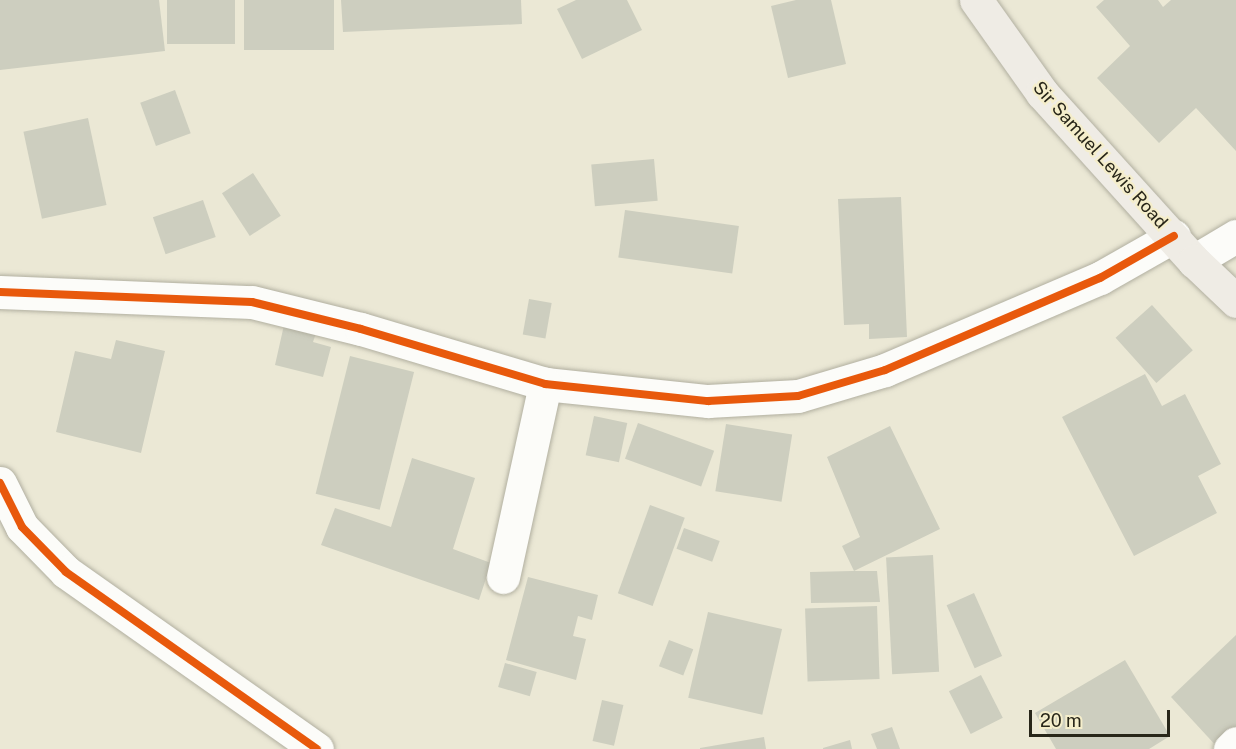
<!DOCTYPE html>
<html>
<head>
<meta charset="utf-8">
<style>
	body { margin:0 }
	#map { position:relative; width:1236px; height:749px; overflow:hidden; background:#ebe8d5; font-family:"Public Sans",sans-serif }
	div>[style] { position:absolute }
	.building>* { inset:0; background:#cdcebf; transform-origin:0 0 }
	.roads { filter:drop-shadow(0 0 2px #b1afa0) drop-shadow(0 0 2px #b1afa0) }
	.minor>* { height:33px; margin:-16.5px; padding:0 16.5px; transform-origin:16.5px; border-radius:16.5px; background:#fcfcf9 }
	.secondary>* { height:33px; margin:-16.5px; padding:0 16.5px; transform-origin:16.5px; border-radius:16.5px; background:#efece5 }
	.cycleway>* { height:8px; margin:-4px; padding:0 4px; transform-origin:4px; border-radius:4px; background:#e8590c }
	span { translate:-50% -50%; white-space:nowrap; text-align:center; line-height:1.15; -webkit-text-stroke:4.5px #f5eecb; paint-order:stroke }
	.street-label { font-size:18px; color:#282619 }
	.scale { position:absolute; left:1029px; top:710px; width:141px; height:27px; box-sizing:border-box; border:3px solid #282619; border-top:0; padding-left:8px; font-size:18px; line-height:21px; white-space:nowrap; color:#282619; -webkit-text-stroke:4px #f5eecb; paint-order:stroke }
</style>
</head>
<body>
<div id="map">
	<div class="building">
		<div style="clip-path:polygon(0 0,159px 0,165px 51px,0 70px)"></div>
		<div style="left:167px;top:0;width:68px;height:44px"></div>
		<div style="left:244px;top:0;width:90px;height:50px"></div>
		<div style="clip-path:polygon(341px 0,521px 0,522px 24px,343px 32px)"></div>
		<div style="clip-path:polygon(576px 0,627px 0,642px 30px,582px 59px,557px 9px)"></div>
		<div style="clip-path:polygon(796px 0,831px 0,846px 64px,788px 78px,771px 6px)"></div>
		<div style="clip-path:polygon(1104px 0,1158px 0,1163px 7px,1171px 0,1236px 0,1236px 151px,1196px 108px,1159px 143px,1097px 78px,1130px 46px,1096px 7px)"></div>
		<div style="left:175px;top:90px;width:46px;height:37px;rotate:70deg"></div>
		<div style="left:88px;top:118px;width:89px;height:66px;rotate:78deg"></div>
		<div style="left:654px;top:159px;width:42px;height:63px;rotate:85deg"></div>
		<div style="left:253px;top:173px;width:51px;height:37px;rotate:57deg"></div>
		<div style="clip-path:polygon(901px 197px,907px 337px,869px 339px,869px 324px,844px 325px,838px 199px)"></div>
		<div style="left:203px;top:200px;width:39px;height:53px;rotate:71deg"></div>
		<div style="left:625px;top:210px;width:115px;height:48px;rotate:8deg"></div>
		<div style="left:529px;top:299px;width:23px;height:36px;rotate:10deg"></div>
		<div style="left:1152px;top:305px;width:61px;height:49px;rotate:48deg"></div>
		<div style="clip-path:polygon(284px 325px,316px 333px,313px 342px,331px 347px,323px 377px,275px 365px)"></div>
		<div style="clip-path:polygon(116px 340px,165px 351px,141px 453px,56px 432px,75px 351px,111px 359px)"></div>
		<div style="left:350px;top:356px;width:66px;height:142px;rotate:14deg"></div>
		<div style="clip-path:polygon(1145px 374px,1162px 406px,1185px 394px,1221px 464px,1198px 476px,1217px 513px,1134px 556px,1062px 417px)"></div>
		<div style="left:594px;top:416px;width:34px;height:40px;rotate:12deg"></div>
		<div style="left:638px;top:423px;width:81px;height:38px;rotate:20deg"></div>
		<div style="left:726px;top:424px;width:67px;height:68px;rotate:9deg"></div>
		<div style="clip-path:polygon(890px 426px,940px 529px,854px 571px,842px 546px,860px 537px,827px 457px)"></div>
		<div style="clip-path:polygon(412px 458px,475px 478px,453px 549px,491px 563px,479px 600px,321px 545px,335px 508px,391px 527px)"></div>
		<div style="left:650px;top:505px;width:37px;height:94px;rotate:20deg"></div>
		<div style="left:684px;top:528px;width:38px;height:22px;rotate:20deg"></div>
		<div style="left:933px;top:555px;width:117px;height:47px;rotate:87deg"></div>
		<div style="clip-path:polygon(852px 571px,877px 571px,880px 602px,811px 603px,810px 572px)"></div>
		<div style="clip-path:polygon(528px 577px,598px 595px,592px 620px,578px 616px,573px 636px,586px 639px,576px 680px,506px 660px)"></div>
		<div style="left:974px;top:593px;width:69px;height:30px;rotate:66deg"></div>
		<div style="left:877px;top:606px;width:73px;height:72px;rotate:88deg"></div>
		<div style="left:708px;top:612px;width:76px;height:88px;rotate:13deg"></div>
		<div style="clip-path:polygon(1236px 635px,1236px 734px,1219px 749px,1171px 697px)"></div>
		<div style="left:669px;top:640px;width:26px;height:28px;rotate:21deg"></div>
		<div style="clip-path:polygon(1125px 660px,1170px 736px,1149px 749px,1056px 749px,1035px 713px)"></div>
		<div style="left:505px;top:663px;width:33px;height:25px;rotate:16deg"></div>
		<div style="left:981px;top:675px;width:48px;height:36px;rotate:63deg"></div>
		<div style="left:602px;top:700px;width:22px;height:42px;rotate:13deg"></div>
		<div style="clip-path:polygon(892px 727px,900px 749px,877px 749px,871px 734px)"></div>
		<div style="clip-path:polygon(764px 737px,766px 749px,700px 749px,700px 748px)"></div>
		<div style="clip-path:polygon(850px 740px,852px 749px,823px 749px,823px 748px)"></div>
	</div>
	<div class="roads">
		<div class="minor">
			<div style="left:1194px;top:261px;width:49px;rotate:-30.8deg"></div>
			<div style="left:0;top:292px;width:252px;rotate:2.3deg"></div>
			<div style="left:252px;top:302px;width:112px;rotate:13.9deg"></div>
			<div style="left:361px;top:329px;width:192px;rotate:16.6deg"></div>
			<div style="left:545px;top:384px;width:164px;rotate:6deg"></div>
			<div style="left:708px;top:401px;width:90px;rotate:-3.2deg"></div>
			<div style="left:798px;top:396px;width:91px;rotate:-16.6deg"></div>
			<div style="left:885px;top:370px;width:234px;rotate:-23.2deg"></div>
			<div style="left:1100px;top:278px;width:85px;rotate:-29.6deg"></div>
			<div style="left:0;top:483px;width:49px;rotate:63.4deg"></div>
			<div style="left:22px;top:527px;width:63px;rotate:45.6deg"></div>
			<div style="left:66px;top:572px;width:307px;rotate:35.2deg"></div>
			<div style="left:503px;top:577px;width:198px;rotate:-77.7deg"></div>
			<div style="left:1230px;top:749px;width:8px;rotate:-45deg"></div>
		</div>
		<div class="secondary">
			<div style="left:976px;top:0;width:114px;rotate:54.6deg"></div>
			<div style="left:1042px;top:93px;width:227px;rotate:47.9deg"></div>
			<div style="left:1194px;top:261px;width:58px;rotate:43.6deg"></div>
		</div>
	</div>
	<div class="cycleway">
		<div style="left:0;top:292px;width:252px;rotate:2.3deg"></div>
		<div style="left:252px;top:302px;width:112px;rotate:13.9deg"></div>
		<div style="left:361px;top:329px;width:192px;rotate:16.6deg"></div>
		<div style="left:545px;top:384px;width:164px;rotate:6deg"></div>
		<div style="left:708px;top:401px;width:90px;rotate:-3.2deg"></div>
		<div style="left:798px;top:396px;width:91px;rotate:-16.6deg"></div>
		<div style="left:885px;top:370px;width:234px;rotate:-23.2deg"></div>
		<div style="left:1100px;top:278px;width:85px;rotate:-29.6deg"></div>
		<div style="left:0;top:483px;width:49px;rotate:63.4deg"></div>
		<div style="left:22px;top:527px;width:63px;rotate:45.6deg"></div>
		<div style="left:66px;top:572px;width:307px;rotate:35.2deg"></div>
	</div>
	<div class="street-label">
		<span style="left:1100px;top:155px;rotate:48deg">Sir Samuel Lewis Road</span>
	</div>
	<div class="scale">20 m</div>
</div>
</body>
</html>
